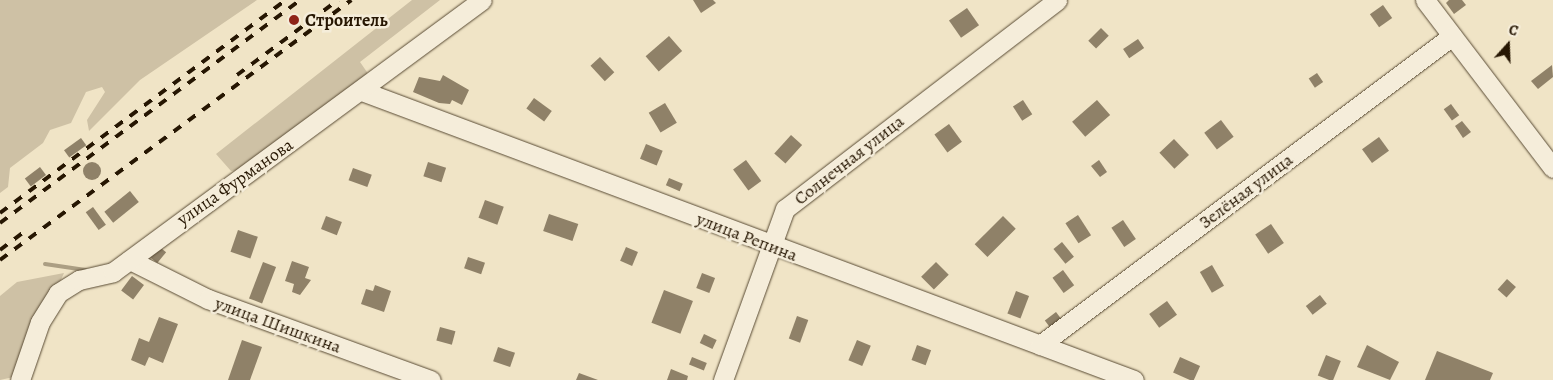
<!DOCTYPE html>
<html>
<head>
<meta charset="utf-8">
<style>
	body { margin:0 }
	#map { position:relative; width:1553px; height:380px; overflow:hidden; background:#f0e4c6; font-family:Alegreya,serif }
	div>[style] { position:absolute }
	.green>* { inset:0; background:#cec1a5 }
	.stream>* { height:4px; margin:-2px; padding:0 2px; transform-origin:2px; border-radius:2px; background:#ab9e83 }
	.building>* { inset:0; background:#8f8168; transform-origin:0 0 }
	.round { border-radius:50% }
	.roads { filter:drop-shadow(0 0 1px #584a33) drop-shadow(0 0 1px #584a33) }
	.minor>* { height:19px; margin:-9.5px; padding:0 9.5px; transform-origin:9.5px; border-radius:9.5px; background:#f5edda }
	.rail>* { height:4px; margin-top:-2px; transform-origin:0; background:repeating-linear-gradient(90deg,#261602 0 9px,transparent 0 18px) }
	.dots>* { width:14px; height:14px; translate:-50% -50%; box-sizing:border-box; border:2px solid #f5edda; border-radius:50% }
	span { translate:-50% -50%; white-space:nowrap; text-align:center; line-height:1.15; -webkit-text-stroke:5px #f5edda; paint-order:stroke }
	.poi-label { font-size:18px; color:#261602; font-weight:700 }
	.left { translate:0 -50%; text-align:left }
	.street-label { font-size:18px; color:#261602 }
	.north { position:absolute; left:1483px; top:20px; width:50px; height:50px; -webkit-text-stroke:4px #f5edda; paint-order:stroke; rotate:20deg; font-size:14px; font-weight:700; line-height:20px; text-align:center; color:#261602 }
	.north::after { content:''; display:block; margin:auto; width:18px; height:22px; background:#261602; clip-path:polygon(50% 0,100% 100%,50% 72%,0 100%) }
</style>
</head>
<body>
<div id="map">
	<div class="green">
		<div style="clip-path:polygon(0 0,257px 0,140px 80px,89px 131px,87px 120px,105px 92px,102px 87px,86px 92px,71px 123px,50px 130px,43px 143px,10px 168px,8px 187px,0 193px)"></div>
		<div style="clip-path:polygon(412px 0,440px 0,360px 62px,369px 75px,240px 170px,231px 171px,216px 154px)"></div>
		<div style="clip-path:polygon(64px 273px,18px 376px,0 380px,0 296px,17px 282px)"></div>
	</div>
	<div class="stream">
		<div style="left:45px;top:264px;width:41px;rotate:8.3deg"></div>
	</div>
	<div class="building">
		<div style="clip-path:polygon(693px 0,713px 0,716px 3px,701px 13px)"></div>
		<div style="clip-path:polygon(1449px 0,1462px 0,1466px 5px,1454px 14px,1446px 3px)"></div>
		<div style="left:1383px;top:5px;width:16px;height:16px;rotate:55deg"></div>
		<div style="left:967px;top:8px;width:21px;height:22px;rotate:55deg"></div>
		<div style="left:1101px;top:28px;width:11px;height:18px;rotate:45deg"></div>
		<div style="left:669px;top:36px;width:20px;height:31px;rotate:49deg"></div>
		<div style="left:1138px;top:39px;width:11px;height:18px;rotate:56deg"></div>
		<div style="left:600px;top:57px;width:21px;height:13px;rotate:47deg"></div>
		<div style="clip-path:polygon(1552px 65px,1553px 77px,1538px 89px,1531px 81px)"></div>
		<div style="left:1317px;top:73px;width:11px;height:10px;rotate:56deg"></div>
		<div style="clip-path:polygon(443px 75px,469px 90px,462px 105px,452px 100px,450px 104px,439px 103px,413px 92px,419px 77px,440px 81px)"></div>
		<div style="left:534px;top:98px;width:22px;height:13px;rotate:36deg"></div>
		<div style="left:1023px;top:100px;width:17px;height:12px;rotate:57deg"></div>
		<div style="left:1097px;top:100px;width:20px;height:33px;rotate:49deg"></div>
		<div style="left:665px;top:103px;width:23px;height:19px;rotate:59deg"></div>
		<div style="left:1451px;top:104px;width:14px;height:9px;rotate:54deg"></div>
		<div style="left:1221px;top:120px;width:21px;height:21px;rotate:53deg"></div>
		<div style="clip-path:polygon(1462px 121px,1471px 132px,1463px 138px,1455px 126px)"></div>
		<div style="left:949px;top:124px;width:22px;height:18px;rotate:54deg"></div>
		<div style="left:791px;top:135px;width:15px;height:25px;rotate:42deg"></div>
		<div style="left:1379px;top:137px;width:17px;height:21px;rotate:54deg"></div>
		<div style="left:81px;top:138px;width:9px;height:21px;rotate:54deg"></div>
		<div style="left:1174px;top:139px;width:22px;height:20px;rotate:47deg"></div>
		<div style="left:646px;top:144px;width:18px;height:16px;rotate:22deg"></div>
		<div style="left:746px;top:160px;width:26px;height:16px;rotate:54deg"></div>
		<div style="clip-path:polygon(1099px 160px,1107px 172px,1100px 177px,1091px 166px)"></div>
		<div class="round" style="left:83px;top:162px;width:18px;height:18px"></div>
		<div style="left:428px;top:162px;width:19px;height:15px;rotate:18deg"></div>
		<div style="left:40px;top:167px;width:10px;height:19px;rotate:53deg"></div>
		<div style="left:353px;top:168px;width:20px;height:13px;rotate:20deg"></div>
		<div style="left:669px;top:178px;width:15px;height:8px;rotate:23deg"></div>
		<div style="left:130px;top:191px;width:14px;height:33px;rotate:51deg"></div>
		<div style="left:485px;top:200px;width:20px;height:19px;rotate:20deg"></div>
		<div style="left:93px;top:207px;width:22px;height:9px;rotate:54deg"></div>
		<div style="left:549px;top:214px;width:31px;height:18px;rotate:19deg"></div>
		<div style="left:1078px;top:215px;width:24px;height:15px;rotate:57deg"></div>
		<div style="left:326px;top:216px;width:17px;height:14px;rotate:21deg"></div>
		<div style="left:1003px;top:216px;width:18px;height:40px;rotate:45deg"></div>
		<div style="left:1123px;top:220px;width:23px;height:14px;rotate:56deg"></div>
		<div style="left:1271px;top:224px;width:23px;height:19px;rotate:56deg"></div>
		<div style="left:238px;top:230px;width:21px;height:23px;rotate:19deg"></div>
		<div style="left:1062px;top:242px;width:19px;height:11px;rotate:51deg"></div>
		<div style="left:156px;top:244px;width:13px;height:14px;rotate:39deg"></div>
		<div style="left:626px;top:247px;width:13px;height:15px;rotate:23deg"></div>
		<div style="left:468px;top:257px;width:18px;height:12px;rotate:19deg"></div>
		<div style="clip-path:polygon(292px 261px,309px 267px,305px 278px,311px 280px,300px 295px,292px 292px,294px 284px,285px 281px)"></div>
		<div style="left:263px;top:262px;width:14px;height:39px;rotate:21deg"></div>
		<div style="left:936px;top:262px;width:18px;height:21px;rotate:45deg"></div>
		<div style="left:1212px;top:265px;width:24px;height:14px;rotate:60deg"></div>
		<div style="left:1063px;top:270px;width:19px;height:13px;rotate:54deg"></div>
		<div style="left:702px;top:273px;width:14px;height:16px;rotate:21deg"></div>
		<div style="left:132px;top:276px;width:15px;height:18px;rotate:37deg"></div>
		<div style="left:1507px;top:279px;width:12px;height:14px;rotate:42deg"></div>
		<div style="clip-path:polygon(375px 285px,391px 291px,384px 312px,361px 304px,366px 289px,373px 291px)"></div>
		<div style="left:664px;top:290px;width:31px;height:35px;rotate:21deg"></div>
		<div style="left:1016px;top:291px;width:14px;height:24px;rotate:21deg"></div>
		<div style="left:1320px;top:295px;width:11px;height:18px;rotate:52deg"></div>
		<div style="left:1167px;top:301px;width:17px;height:22px;rotate:54deg"></div>
		<div style="left:1056px;top:312px;width:10px;height:14px;rotate:53deg"></div>
		<div style="left:797px;top:316px;width:12px;height:24px;rotate:20deg"></div>
		<div style="clip-path:polygon(159px 317px,178px 324px,163px 363px,149px 357px,145px 366px,131px 360px,139px 338px,149px 342px)"></div>
		<div style="left:440px;top:327px;width:16px;height:14px;rotate:15deg"></div>
		<div style="left:704px;top:334px;width:14px;height:10px;rotate:25deg"></div>
		<div style="clip-path:polygon(242px 340px,262px 347px,250px 380px,228px 380px)"></div>
		<div style="left:857px;top:340px;width:15px;height:22px;rotate:23deg"></div>
		<div style="left:917px;top:345px;width:15px;height:16px;rotate:20deg"></div>
		<div style="clip-path:polygon(1367px 345px,1399px 362px,1390px 380px,1357px 367px)"></div>
		<div style="left:498px;top:347px;width:18px;height:15px;rotate:19deg"></div>
		<div style="clip-path:polygon(1437px 351px,1493px 373px,1490px 380px,1425px 380px)"></div>
		<div style="left:1326px;top:355px;width:16px;height:22px;rotate:22deg"></div>
		<div style="left:692px;top:357px;width:16px;height:8px;rotate:22deg"></div>
		<div style="left:1180px;top:357px;width:22px;height:17px;rotate:24deg"></div>
		<div style="clip-path:polygon(671px 369px,688px 376px,687px 380px,667px 380px)"></div>
		<div style="clip-path:polygon(579px 373px,598px 380px,576px 380px)"></div>
	</div>
	<div class="roads">
		<div class="minor">
			<div style="left:1425px;top:0;width:211px;rotate:52.7deg"></div>
			<div style="left:362px;top:91px;width:824px;rotate:20.52deg"></div>
			<div style="left:130px;top:260px;width:87px;rotate:26.6deg"></div>
			<div style="left:208px;top:299px;width:237px;rotate:20deg"></div>
			<div style="left:1040px;top:345px;width:515px;rotate:-36.87deg"></div>
			<div style="left:20px;top:380px;width:61px;rotate:-71deg"></div>
			<div style="left:40px;top:322px;width:34px;rotate:-58deg"></div>
			<div style="left:58px;top:293px;width:25px;rotate:-32deg"></div>
			<div style="left:79px;top:280px;width:35px;rotate:-13deg"></div>
			<div style="left:113px;top:272px;width:458px;rotate:-36.4deg"></div>
			<div style="left:723px;top:380px;width:182px;rotate:-70.1deg"></div>
			<div style="left:785px;top:209px;width:343px;rotate:-37.5deg"></div>
		</div>
	</div>
	<div class="rail">
		<div style="left:237px;top:75px;width:126px;rotate:-36.6deg"></div>
		<div style="left:0;top:213px;width:357px;rotate:-36.7deg"></div>
		<div style="left:0;top:223px;width:374px;rotate:-36.6deg"></div>
		<div style="left:0;top:250px;width:35px;rotate:-37deg"></div>
		<div style="left:0;top:260px;width:437px;rotate:-36.5deg"></div>
	</div>
	<div class="dots">
		<div style="left:294px;top:20px;background:#8f2418"></div>
	</div>
	<div class="poi-label">
		<span class="left" style="left:305px;top:20px">Строитель</span>
	</div>
	<div class="street-label">
		<span style="left:849px;top:160px;rotate:-38deg">Солнечная улица</span>
		<span style="left:235px;top:182px;rotate:-35deg">улица Фурманова</span>
		<span style="left:1246px;top:191px;rotate:-37deg">Зелёная улица</span>
		<span style="left:747px;top:237px;rotate:21deg">улица Репина</span>
		<span style="left:278px;top:325px;rotate:20deg">улица Шишкина</span>
	</div>
	<div class="north">С</div>
</div>
</body>
</html>
